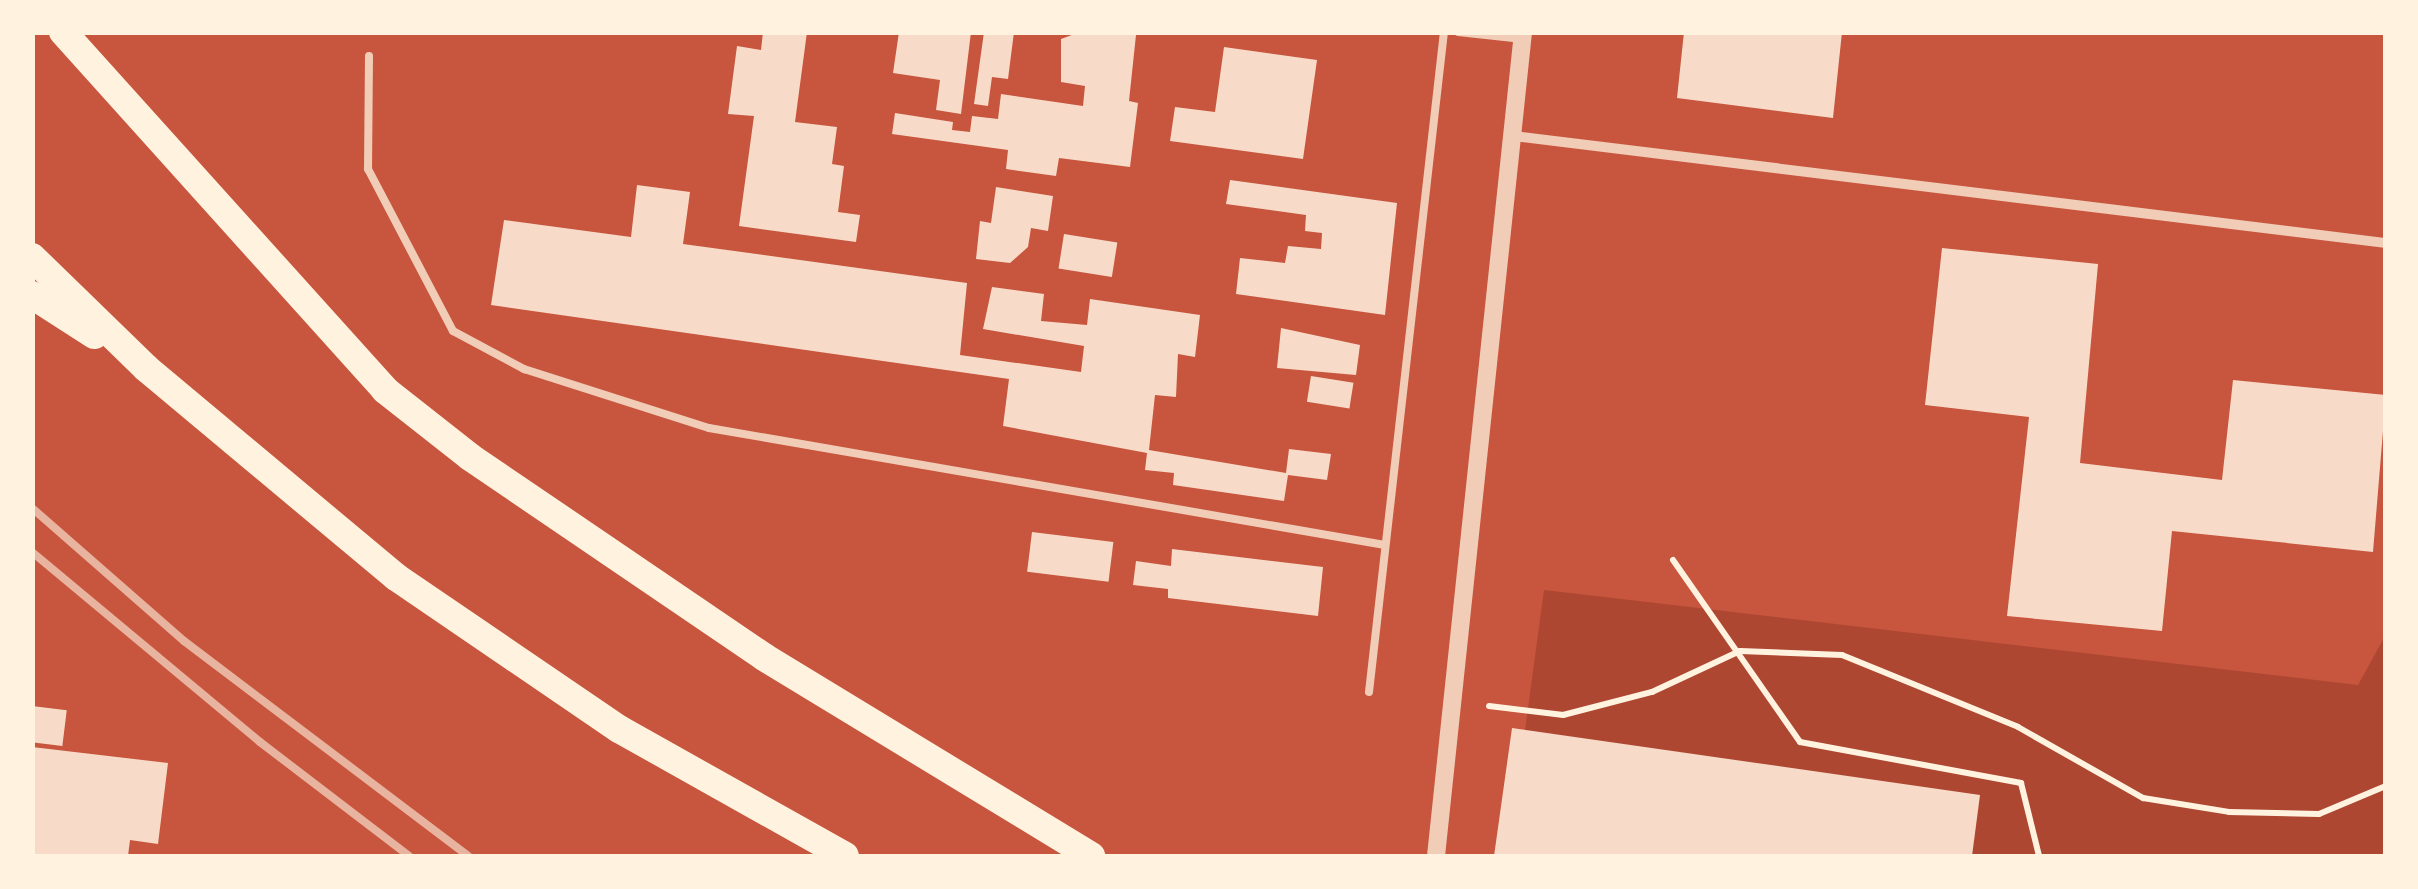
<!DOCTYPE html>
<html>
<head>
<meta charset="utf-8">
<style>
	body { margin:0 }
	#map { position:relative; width:2418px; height:889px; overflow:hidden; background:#c8553d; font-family:"Varela Round",sans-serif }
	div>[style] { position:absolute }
	.green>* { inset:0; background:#ae4732 }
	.building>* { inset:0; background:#f7dbc8; transform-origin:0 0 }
	.path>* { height:6px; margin:-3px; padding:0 3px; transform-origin:3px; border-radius:3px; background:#fff3e0 }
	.service>* { height:8px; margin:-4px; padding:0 4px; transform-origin:4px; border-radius:4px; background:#f1ccb7 }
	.minor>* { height:10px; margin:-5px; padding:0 5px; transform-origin:5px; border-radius:5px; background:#f1ccb7 }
	.tertiary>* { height:18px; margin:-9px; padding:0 9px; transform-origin:9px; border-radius:9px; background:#f1ccb7 }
	.trunk>* { height:28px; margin:-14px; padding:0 14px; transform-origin:14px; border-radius:14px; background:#fff3e0 }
	.rail>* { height:8px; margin:-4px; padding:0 4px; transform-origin:4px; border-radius:4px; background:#e9b49f }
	span { translate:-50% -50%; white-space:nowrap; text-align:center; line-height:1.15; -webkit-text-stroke:9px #fff3e0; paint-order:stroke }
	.frame { position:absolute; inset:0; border:35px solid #fff3e0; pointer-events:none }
</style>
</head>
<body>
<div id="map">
	<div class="green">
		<div style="clip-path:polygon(1544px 590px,2358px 685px,2385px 636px,2385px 856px,1508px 856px)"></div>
	</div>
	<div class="building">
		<div style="clip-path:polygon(763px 32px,807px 32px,795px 122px,837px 127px,832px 164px,844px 166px,838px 212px,860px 215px,856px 242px,739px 226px,754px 116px,728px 114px,737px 46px,761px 50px)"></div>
		<div style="clip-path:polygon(899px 32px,971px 32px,961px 114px,936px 110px,940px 80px,893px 73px)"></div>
		<div style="clip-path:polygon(984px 32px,1014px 32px,1008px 79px,992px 77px,988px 106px,974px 104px)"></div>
		<div style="clip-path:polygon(1080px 32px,1136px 35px,1129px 101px,1138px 103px,1130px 167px,1059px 158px,1056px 176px,1006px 169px,1008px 150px,892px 134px,895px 113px,953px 122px,952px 130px,970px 132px,972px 116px,998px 119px,1001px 94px,1083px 106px,1085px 86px,1061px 82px,1061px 39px)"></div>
		<div style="clip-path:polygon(1684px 32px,1842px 32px,1833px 118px,1677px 98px)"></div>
		<div style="clip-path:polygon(1224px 47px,1317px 60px,1303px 159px,1170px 141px,1175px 107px,1215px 112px)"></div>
		<div style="clip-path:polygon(1230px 180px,1397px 203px,1385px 315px,1236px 294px,1240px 258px,1285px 263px,1288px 246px,1321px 249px,1322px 233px,1305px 231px,1306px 215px,1226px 204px)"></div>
		<div style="clip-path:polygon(637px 185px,690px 192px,683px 244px,967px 283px,960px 355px,1081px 372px,1084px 346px,983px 329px,992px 287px,1044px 294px,1041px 321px,1087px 325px,1090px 299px,1200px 315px,1195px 357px,1178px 354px,1176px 397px,1155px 395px,1149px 450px,1286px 473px,1289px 449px,1331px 454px,1327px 480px,1288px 475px,1284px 501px,1173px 485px,1174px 473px,1145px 470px,1147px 453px,1003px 426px,1009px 379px,491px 305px,504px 220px,631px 237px)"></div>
		<div style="clip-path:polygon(996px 187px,1053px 196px,1048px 231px,1031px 228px,1028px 247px,1010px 263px,976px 259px,980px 221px,991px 223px)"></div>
		<div style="left:1064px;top:234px;width:54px;height:35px;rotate:9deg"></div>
		<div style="clip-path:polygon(1942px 248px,2098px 264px,2080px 463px,2222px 480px,2233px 380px,2386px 395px,2373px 552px,2172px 531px,2162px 631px,2007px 616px,2029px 417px,1925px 405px)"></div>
		<div style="clip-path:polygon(1281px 328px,1360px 345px,1356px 375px,1277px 368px)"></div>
		<div style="left:1311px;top:376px;width:43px;height:26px;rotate:9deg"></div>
		<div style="left:1032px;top:532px;width:82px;height:40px;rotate:7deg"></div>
		<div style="clip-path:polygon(1172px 549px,1323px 567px,1318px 616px,1168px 598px,1168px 589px,1133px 585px,1136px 561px,1171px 566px)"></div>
		<div style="left:32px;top:706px;width:35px;height:36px;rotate:7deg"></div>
		<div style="clip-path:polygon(1512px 728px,1980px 795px,1972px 856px,1494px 856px)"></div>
		<div style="clip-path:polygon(32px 747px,168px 763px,158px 844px,130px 840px,128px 856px,32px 856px)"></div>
	</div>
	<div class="path">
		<div style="left:1673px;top:560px;width:222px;rotate:55.1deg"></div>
		<div style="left:1800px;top:742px;width:225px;rotate:10.5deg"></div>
		<div style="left:2021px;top:783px;width:75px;rotate:76.1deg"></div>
		<div style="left:1489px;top:706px;width:75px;rotate:6.9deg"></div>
		<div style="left:1563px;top:715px;width:92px;rotate:-14.5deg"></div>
		<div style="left:1652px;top:692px;width:97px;rotate:-25deg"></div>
		<div style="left:1740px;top:651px;width:102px;rotate:2.2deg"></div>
		<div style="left:1842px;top:655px;width:190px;rotate:22.2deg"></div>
		<div style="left:2018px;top:727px;width:144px;rotate:29.6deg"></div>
		<div style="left:2143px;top:798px;width:87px;rotate:9.2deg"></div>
		<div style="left:2229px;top:812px;width:90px;rotate:1.3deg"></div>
		<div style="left:2319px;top:814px;width:73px;rotate:-22.7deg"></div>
	</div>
	<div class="service">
		<div style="left:1458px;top:32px;width:65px;rotate:6.1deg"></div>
		<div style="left:369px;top:56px;width:113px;rotate:90.5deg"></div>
		<div style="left:368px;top:169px;width:183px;rotate:62.3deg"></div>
		<div style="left:453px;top:331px;width:81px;rotate:28.2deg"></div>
		<div style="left:524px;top:369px;width:194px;rotate:17.7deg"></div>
		<div style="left:709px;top:428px;width:686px;rotate:9.82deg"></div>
		<div style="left:1369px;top:692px;width:664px;rotate:-83.52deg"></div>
	</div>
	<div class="minor">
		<div style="left:1514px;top:136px;width:879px;rotate:7deg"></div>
	</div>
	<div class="tertiary">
		<div style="left:1436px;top:856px;width:829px;rotate:-83.97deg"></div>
	</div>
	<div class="trunk">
		<div style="left:63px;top:32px;width:482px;rotate:48deg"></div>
		<div style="left:385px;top:390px;width:108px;rotate:38.2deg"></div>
		<div style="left:470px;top:457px;width:356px;rotate:34.2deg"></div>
		<div style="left:764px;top:657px;width:383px;rotate:31.3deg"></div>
		<div style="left:32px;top:257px;width:159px;rotate:44.2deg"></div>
		<div style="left:146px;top:368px;width:326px;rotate:39.9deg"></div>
		<div style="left:396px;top:577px;width:270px;rotate:34.3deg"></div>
		<div style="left:619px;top:729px;width:259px;rotate:29.3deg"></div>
		<div style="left:32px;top:295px;width:74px;rotate:32.8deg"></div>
	</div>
	<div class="rail">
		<div style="left:32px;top:508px;width:202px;rotate:41.2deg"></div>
		<div style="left:184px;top:641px;width:356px;rotate:37.1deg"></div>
		<div style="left:32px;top:552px;width:297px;rotate:39.8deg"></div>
		<div style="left:260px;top:742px;width:188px;rotate:37.4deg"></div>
	</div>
	<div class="frame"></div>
</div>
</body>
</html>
